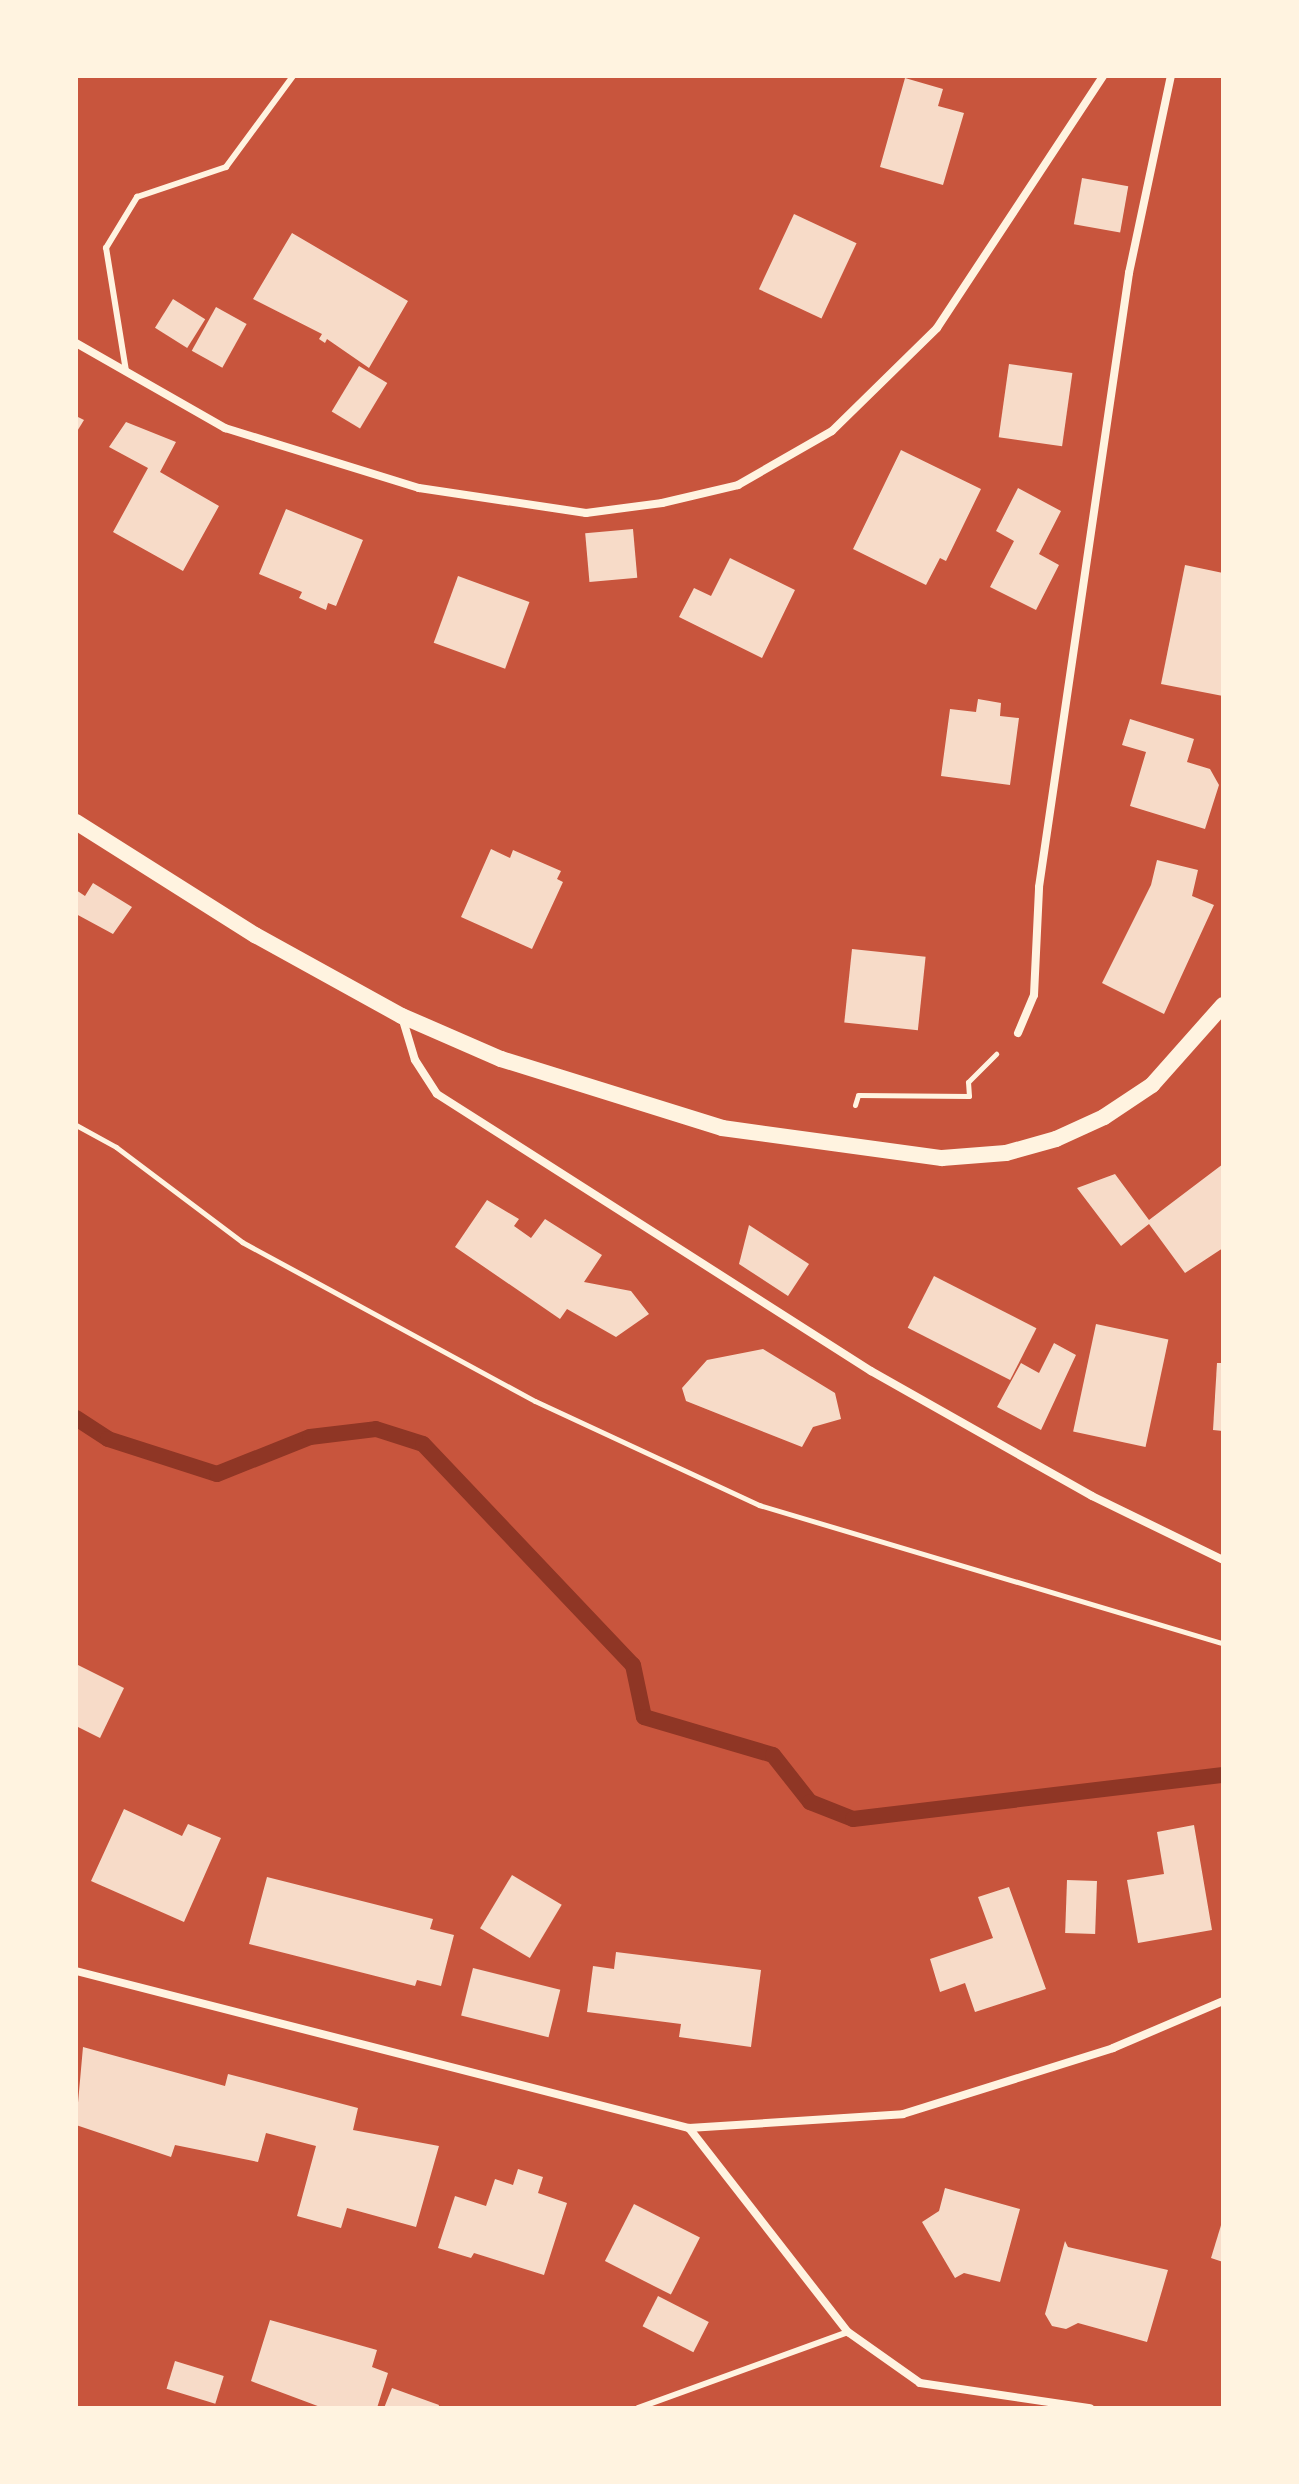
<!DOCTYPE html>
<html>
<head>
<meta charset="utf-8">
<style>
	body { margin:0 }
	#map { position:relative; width:1299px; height:2484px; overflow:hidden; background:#c8553d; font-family:Rubik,sans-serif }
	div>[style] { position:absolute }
	.stream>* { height:16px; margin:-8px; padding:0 8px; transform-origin:8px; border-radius:8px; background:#8f3625 }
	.building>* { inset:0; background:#f7dbc8; transform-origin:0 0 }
	.path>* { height:5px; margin:-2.5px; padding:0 2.5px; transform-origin:2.5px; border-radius:2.5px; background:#fff3e0 }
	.service>* { height:6px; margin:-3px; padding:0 3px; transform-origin:3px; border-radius:3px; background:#fff3e0 }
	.minor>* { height:8px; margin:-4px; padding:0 4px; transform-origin:4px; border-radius:4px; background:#fff3e0 }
	.secondary>* { height:16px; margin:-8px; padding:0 8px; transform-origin:8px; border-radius:8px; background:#fff3e0 }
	span { translate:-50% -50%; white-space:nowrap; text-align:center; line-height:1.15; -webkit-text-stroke:8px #fff3e0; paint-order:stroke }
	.frame { position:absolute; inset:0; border:78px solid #fff3e0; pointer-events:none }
</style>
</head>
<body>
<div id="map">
	<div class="stream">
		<div style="left:76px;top:1418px;width:38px;rotate:33deg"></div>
		<div style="left:108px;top:1439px;width:114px;rotate:17.8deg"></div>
		<div style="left:217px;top:1474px;width:100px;rotate:-21.7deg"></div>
		<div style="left:310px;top:1437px;width:66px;rotate:-6.9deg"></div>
		<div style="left:376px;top:1429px;width:49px;rotate:17.7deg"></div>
		<div style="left:423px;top:1444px;width:305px;rotate:46.5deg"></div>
		<div style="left:633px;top:1665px;width:53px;rotate:78.1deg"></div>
		<div style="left:644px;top:1717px;width:134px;rotate:16.4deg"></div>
		<div style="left:773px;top:1755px;width:60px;rotate:51.8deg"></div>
		<div style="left:810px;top:1802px;width:46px;rotate:21.6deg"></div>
		<div style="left:853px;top:1819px;width:373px;rotate:-6.8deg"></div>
	</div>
	<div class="building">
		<div style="clip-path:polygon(905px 78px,943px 89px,938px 106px,964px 113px,943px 185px,880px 167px)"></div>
		<div style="left:1082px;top:178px;width:47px;height:47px;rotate:10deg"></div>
		<div style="left:794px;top:214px;width:69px;height:83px;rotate:25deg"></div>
		<div style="clip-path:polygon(292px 233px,408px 301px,369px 368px,327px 339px,325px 343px,319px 339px,322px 334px,253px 299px)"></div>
		<div style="left:173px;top:299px;width:38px;height:34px;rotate:32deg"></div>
		<div style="left:216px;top:307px;width:35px;height:50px;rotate:29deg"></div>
		<div style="left:1009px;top:364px;width:64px;height:74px;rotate:8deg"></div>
		<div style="left:359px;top:366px;width:33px;height:53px;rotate:31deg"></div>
		<div style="clip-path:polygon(76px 416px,84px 420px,76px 433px)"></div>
		<div style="clip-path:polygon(126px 422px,176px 442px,160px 472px,219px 506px,183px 571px,113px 532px,148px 468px,109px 447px)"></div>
		<div style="clip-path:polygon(901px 450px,981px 489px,946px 561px,940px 558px,926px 585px,853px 549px)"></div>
		<div style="clip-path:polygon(1018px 488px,1061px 511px,1039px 554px,1059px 565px,1036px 610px,990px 587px,1014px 541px,996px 531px)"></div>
		<div style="clip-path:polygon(286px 509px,363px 540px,336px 606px,328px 603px,326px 610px,299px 598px,302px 592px,259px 574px)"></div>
		<div style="left:633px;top:529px;width:49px;height:48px;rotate:85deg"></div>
		<div style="clip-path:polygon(730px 558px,795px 590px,762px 658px,679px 617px,694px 588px,711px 596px)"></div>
		<div style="clip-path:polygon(1185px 565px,1223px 573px,1223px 696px,1161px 684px)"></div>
		<div style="left:458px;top:576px;width:76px;height:71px;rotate:20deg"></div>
		<div style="clip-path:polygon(978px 699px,1001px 703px,1000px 716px,1019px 718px,1010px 785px,941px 776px,950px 709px,976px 712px)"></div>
		<div style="clip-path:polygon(1130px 719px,1194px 739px,1187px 762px,1210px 769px,1219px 785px,1205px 829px,1130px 806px,1146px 752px,1122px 745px)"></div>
		<div style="clip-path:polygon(491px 849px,510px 858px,513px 850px,561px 871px,557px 879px,563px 882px,532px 949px,461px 917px)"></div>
		<div style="clip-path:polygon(1157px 860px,1198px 870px,1192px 896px,1214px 905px,1164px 1014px,1102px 983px,1151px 885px)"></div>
		<div style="clip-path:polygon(93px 883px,132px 907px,113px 934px,76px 914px,76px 890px,85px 896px)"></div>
		<div style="left:852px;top:949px;width:74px;height:74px;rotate:6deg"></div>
		<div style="clip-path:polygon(1223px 1164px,1223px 1248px,1185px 1273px,1149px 1224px,1121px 1246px,1077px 1188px,1115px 1174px,1149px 1220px)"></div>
		<div style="clip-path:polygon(487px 1200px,519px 1219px,514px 1226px,531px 1238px,545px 1219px,602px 1255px,584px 1282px,631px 1291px,649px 1314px,616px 1337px,567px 1309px,560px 1319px,455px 1247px)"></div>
		<div style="clip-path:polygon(749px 1225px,809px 1264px,788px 1296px,739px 1264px)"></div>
		<div style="left:934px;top:1276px;width:115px;height:58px;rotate:27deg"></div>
		<div style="left:1096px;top:1324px;width:74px;height:110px;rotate:12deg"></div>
		<div style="clip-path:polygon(1054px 1343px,1076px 1355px,1041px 1430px,997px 1407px,1021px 1363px,1039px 1373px)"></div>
		<div style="clip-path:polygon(763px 1349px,835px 1393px,841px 1419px,813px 1427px,802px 1447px,686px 1401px,682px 1388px,707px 1360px)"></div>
		<div style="clip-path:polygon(1217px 1363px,1223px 1363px,1223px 1431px,1213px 1430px)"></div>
		<div style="clip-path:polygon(76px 1664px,124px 1688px,100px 1738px,76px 1726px)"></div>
		<div style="clip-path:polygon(124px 1809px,182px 1836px,188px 1824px,221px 1838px,184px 1922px,91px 1881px)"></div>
		<div style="clip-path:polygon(1194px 1825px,1212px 1930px,1138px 1943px,1127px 1880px,1164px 1874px,1157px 1832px)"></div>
		<div style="left:512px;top:1875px;width:58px;height:62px;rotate:31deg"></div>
		<div style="clip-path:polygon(267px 1877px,433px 1919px,430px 1929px,454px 1935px,441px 1986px,417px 1980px,415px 1986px,249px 1944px)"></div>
		<div style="left:1067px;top:1880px;width:30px;height:53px;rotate:2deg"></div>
		<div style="clip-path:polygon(1009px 1887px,1046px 1989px,975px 2012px,965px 1983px,940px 1992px,930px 1959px,993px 1938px,978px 1897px)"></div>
		<div style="clip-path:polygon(616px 1952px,761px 1970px,751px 2047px,679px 2037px,681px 2024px,587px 2012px,593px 1966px,614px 1969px)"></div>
		<div style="left:473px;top:1968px;width:90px;height:49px;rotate:14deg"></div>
		<div style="clip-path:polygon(83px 2047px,225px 2086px,228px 2074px,358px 2108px,353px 2130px,439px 2146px,416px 2227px,347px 2208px,341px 2228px,297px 2216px,316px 2146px,266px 2133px,258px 2162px,175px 2145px,171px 2157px,76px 2125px)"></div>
		<div style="clip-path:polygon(518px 2169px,543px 2177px,538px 2193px,567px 2203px,544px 2275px,474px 2253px,471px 2258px,438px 2248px,455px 2196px,486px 2206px,495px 2179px,513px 2185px)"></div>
		<div style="clip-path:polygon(945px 2188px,1020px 2209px,1000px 2282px,964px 2273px,955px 2278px,922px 2222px,939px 2211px)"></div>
		<div style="left:634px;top:2204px;width:74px;height:64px;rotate:27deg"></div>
		<div style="clip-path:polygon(1222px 2222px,1223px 2222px,1223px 2262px,1211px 2258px)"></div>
		<div style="clip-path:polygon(1065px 2241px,1068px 2247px,1168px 2270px,1147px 2342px,1078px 2323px,1066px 2329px,1052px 2326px,1045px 2314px)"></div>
		<div style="left:658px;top:2296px;width:57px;height:34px;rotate:27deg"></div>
		<div style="clip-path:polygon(270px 2320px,377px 2350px,372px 2367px,388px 2373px,377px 2408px,323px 2408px,251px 2381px)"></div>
		<div style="left:175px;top:2361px;width:51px;height:29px;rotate:17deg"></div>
		<div style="clip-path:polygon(392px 2388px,439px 2405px,438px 2408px,384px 2408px)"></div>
	</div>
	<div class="path">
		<div style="left:855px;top:1105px;width:10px;rotate:-73deg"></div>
		<div style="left:858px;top:1095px;width:111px;rotate:0.5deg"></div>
		<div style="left:969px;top:1096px;width:14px;rotate:-94deg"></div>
		<div style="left:968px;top:1082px;width:40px;rotate:-45deg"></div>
		<div style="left:76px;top:1125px;width:46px;rotate:28.8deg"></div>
		<div style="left:116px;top:1147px;width:158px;rotate:37deg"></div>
		<div style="left:242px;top:1242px;width:333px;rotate:28.5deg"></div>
		<div style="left:535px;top:1401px;width:247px;rotate:24.9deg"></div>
		<div style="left:759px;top:1505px;width:484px;rotate:16.6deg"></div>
	</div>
	<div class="service">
		<div style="left:126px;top:371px;width:125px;rotate:-99.2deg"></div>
		<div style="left:106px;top:248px;width:60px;rotate:-58.7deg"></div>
		<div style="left:137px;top:197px;width:94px;rotate:-18.6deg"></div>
		<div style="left:226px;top:167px;width:113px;rotate:-53.6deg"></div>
		<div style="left:638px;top:2408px;width:223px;rotate:-19.9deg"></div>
	</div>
	<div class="minor">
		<div style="left:76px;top:343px;width:172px;rotate:29.7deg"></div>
		<div style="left:225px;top:428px;width:203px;rotate:17.2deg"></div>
		<div style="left:419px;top:488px;width:169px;rotate:8.5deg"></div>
		<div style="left:586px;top:513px;width:77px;rotate:-7.5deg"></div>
		<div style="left:662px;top:503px;width:78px;rotate:-13.3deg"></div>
		<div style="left:738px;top:485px;width:108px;rotate:-29.9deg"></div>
		<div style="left:832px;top:431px;width:147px;rotate:-44.4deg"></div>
		<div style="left:937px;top:328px;width:302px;rotate:-56.6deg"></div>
		<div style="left:402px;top:1017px;width:45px;rotate:73.2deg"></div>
		<div style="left:415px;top:1060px;width:40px;rotate:57.1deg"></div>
		<div style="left:437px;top:1094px;width:515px;rotate:32.55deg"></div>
		<div style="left:871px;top:1371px;width:254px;rotate:29.5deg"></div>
		<div style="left:1092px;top:1496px;width:146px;rotate:26deg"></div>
		<div style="left:1018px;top:1033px;width:41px;rotate:-67.2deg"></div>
		<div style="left:1034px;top:995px;width:108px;rotate:-87.3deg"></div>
		<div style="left:1039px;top:887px;width:621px;rotate:-81.66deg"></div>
		<div style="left:1129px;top:273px;width:201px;rotate:-78deg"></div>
		<div style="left:76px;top:1971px;width:633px;rotate:14.37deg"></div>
		<div style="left:689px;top:2128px;width:214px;rotate:-3.7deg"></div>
		<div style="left:903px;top:2114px;width:220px;rotate:-17.4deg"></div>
		<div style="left:1113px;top:2048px;width:120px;rotate:-23.1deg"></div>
		<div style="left:689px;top:2128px;width:259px;rotate:52.1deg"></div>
		<div style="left:848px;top:2332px;width:88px;rotate:35.3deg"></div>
		<div style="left:920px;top:2383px;width:172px;rotate:8.4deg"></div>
	</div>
	<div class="secondary">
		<div style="left:76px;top:822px;width:212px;rotate:32.3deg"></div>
		<div style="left:255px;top:935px;width:168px;rotate:28.9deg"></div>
		<div style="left:402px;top:1016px;width:108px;rotate:23.5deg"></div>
		<div style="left:501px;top:1059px;width:232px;rotate:17.3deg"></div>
		<div style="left:722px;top:1128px;width:222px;rotate:7.8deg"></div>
		<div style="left:942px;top:1158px;width:64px;rotate:-4.5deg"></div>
		<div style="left:1006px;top:1153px;width:52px;rotate:-15.6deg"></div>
		<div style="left:1056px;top:1139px;width:53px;rotate:-24.6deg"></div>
		<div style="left:1104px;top:1117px;width:58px;rotate:-33.7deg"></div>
		<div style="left:1152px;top:1085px;width:107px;rotate:-48.4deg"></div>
	</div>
	<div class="frame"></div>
</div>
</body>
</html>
